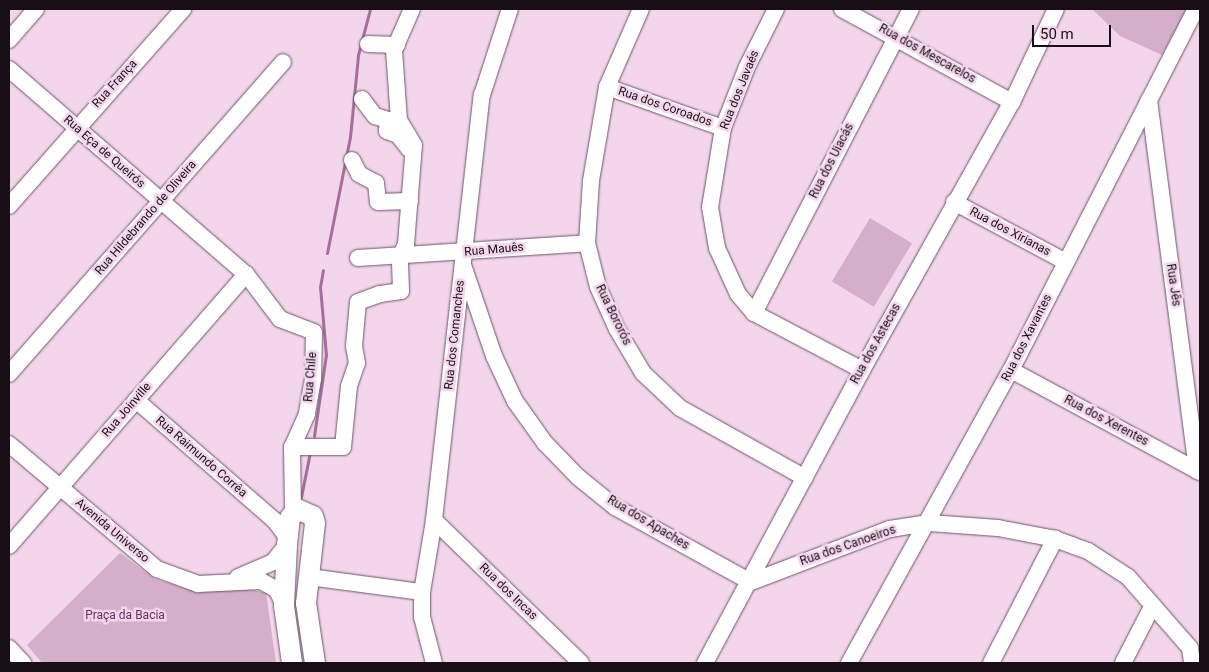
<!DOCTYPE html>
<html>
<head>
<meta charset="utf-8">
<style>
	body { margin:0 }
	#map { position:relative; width:1209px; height:672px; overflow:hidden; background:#f3d6ec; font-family:Roboto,sans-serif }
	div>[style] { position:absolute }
	.green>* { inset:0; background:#d5aecb; transform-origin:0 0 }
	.stream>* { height:3px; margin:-1.5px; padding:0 1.5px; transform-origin:1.5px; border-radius:1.5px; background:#a86e9b }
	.roads { filter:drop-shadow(0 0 1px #6d5567) drop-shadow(0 0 1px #6d5567) }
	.minor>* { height:16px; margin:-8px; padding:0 8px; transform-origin:8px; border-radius:8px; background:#fff }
	.major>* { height:20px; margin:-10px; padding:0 10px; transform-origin:10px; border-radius:10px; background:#fff }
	span { translate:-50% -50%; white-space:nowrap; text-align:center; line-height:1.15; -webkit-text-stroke:5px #f3d6ec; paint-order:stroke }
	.street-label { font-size:12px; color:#180f16 }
	.park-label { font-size:12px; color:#712964 }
	.frame { position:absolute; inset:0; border:10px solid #180f16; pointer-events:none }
	.scale { position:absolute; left:1032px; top:25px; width:79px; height:22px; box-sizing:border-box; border:2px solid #180f16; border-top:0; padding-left:6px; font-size:15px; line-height:18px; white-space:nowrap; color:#180f16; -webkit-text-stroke:4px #f3d6ec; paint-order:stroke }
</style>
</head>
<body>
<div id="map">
	<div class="green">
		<div style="clip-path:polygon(1092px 9px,1187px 9px,1162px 55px,1120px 36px)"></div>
		<div style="left:870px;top:218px;width:49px;height:74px;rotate:31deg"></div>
		<div style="clip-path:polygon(120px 553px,155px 579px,197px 592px,224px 583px,266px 593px,276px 663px,42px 663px,27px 645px)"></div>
	</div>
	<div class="stream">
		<div style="left:327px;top:253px;width:118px;rotate:-78.8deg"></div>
		<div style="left:350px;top:137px;width:82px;rotate:-84.4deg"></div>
		<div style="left:358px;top:55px;width:48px;rotate:-75.4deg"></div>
		<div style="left:314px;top:436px;width:82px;rotate:-81.6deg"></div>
		<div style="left:326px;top:355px;width:68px;rotate:-95deg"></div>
		<div style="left:320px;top:287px;width:17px;rotate:-80deg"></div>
		<div style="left:301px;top:497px;width:46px;rotate:-78.7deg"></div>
	</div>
	<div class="roads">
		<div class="minor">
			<div style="left:641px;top:9px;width:85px;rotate:113.6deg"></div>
			<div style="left:607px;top:87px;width:95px;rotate:99.7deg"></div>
			<div style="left:591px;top:181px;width:62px;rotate:93.7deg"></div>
			<div style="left:587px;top:243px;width:45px;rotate:76deg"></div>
			<div style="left:598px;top:287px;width:46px;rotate:65.7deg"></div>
			<div style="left:617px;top:329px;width:51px;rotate:59.4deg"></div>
			<div style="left:643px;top:373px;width:51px;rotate:43.4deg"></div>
			<div style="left:680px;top:408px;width:143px;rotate:29.2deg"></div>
			<div style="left:776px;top:9px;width:65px;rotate:116.6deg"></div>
			<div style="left:747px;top:67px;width:66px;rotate:111.5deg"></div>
			<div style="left:723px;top:128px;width:80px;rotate:99.3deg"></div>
			<div style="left:710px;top:207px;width:42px;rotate:80.3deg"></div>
			<div style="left:717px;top:248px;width:51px;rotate:65.5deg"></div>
			<div style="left:738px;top:294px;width:25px;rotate:50deg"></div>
			<div style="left:754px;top:313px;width:122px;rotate:27.8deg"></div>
			<div style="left:842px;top:9px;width:194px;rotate:28.7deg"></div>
			<div style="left:9px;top:40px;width:41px;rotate:-48.9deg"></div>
			<div style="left:368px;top:44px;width:29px;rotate:2deg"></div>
			<div style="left:9px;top:69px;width:313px;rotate:40.9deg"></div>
			<div style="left:246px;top:274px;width:56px;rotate:52.9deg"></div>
			<div style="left:280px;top:319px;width:36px;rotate:21deg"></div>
			<div style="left:314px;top:332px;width:47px;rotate:91.2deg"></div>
			<div style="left:313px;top:379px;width:36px;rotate:100deg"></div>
			<div style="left:307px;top:414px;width:36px;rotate:114deg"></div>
			<div style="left:292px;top:447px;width:64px;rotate:89.1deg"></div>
			<div style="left:607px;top:87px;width:123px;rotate:19.5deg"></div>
			<div style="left:362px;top:99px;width:21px;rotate:53deg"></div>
			<div style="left:375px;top:116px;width:14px;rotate:17deg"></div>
			<div style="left:388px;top:120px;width:11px;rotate:95deg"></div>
			<div style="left:387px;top:131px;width:12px;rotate:20deg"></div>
			<div style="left:398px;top:135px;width:18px;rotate:52deg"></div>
			<div style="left:1149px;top:100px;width:374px;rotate:82.6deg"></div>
			<div style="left:352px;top:160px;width:16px;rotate:63deg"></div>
			<div style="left:359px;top:174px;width:19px;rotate:28deg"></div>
			<div style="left:376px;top:183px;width:19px;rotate:84deg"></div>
			<div style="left:378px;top:202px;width:32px;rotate:-2deg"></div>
			<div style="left:954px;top:202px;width:127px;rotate:28.2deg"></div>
			<div style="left:9px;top:206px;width:263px;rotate:-48.5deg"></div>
			<div style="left:358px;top:258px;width:229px;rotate:-3.7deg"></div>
			<div style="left:463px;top:265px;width:96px;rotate:71.2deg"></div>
			<div style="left:494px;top:356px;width:50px;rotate:65deg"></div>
			<div style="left:515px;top:401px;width:52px;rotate:54.5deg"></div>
			<div style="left:545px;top:443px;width:47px;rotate:45.9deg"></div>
			<div style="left:578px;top:477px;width:48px;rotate:39deg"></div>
			<div style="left:615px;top:507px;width:155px;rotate:28.9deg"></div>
			<div style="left:751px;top:582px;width:149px;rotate:-20.9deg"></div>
			<div style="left:890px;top:529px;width:39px;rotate:-9deg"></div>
			<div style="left:929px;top:523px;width:69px;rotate:4.1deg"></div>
			<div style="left:998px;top:528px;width:58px;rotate:10.9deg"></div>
			<div style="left:1055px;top:539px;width:35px;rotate:20deg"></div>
			<div style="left:1088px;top:551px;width:48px;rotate:33deg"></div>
			<div style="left:1128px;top:577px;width:94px;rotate:48.9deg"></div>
			<div style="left:1190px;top:648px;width:15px;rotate:82deg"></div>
			<div style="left:754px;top:313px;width:342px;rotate:-62.7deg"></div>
			<div style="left:1011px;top:370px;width:215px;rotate:28.4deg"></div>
			<div style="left:9px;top:374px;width:415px;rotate:-48.7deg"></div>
			<div style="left:136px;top:400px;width:184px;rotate:41deg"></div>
			<div style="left:275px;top:521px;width:21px;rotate:53deg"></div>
			<div style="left:9px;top:444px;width:194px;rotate:40.2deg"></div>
			<div style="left:157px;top:569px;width:44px;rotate:20.1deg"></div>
			<div style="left:198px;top:584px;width:63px;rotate:-2.7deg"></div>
			<div style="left:261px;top:581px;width:18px;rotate:29deg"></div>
			<div style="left:277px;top:590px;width:17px;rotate:66deg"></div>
			<div style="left:292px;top:447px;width:51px"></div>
			<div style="left:343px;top:447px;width:61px;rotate:-84.4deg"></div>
			<div style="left:349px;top:386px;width:24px;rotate:-71deg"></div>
			<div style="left:357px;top:363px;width:17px;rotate:-100deg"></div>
			<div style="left:354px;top:346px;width:44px;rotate:-84.8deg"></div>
			<div style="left:358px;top:302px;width:23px;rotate:-20deg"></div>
			<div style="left:380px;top:294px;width:21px;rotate:-8deg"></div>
			<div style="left:401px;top:291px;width:34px;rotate:-92deg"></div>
			<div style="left:400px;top:257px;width:14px;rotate:-65deg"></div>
			<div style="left:406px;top:244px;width:99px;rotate:-85.4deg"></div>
			<div style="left:414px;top:145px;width:29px;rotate:-121deg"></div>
			<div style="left:399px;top:120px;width:70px;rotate:-94.1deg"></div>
			<div style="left:394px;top:50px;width:45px;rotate:-66.3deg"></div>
			<div style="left:434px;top:520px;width:205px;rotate:44.2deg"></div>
			<div style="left:9px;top:546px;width:361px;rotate:-48.9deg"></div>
			<div style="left:238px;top:577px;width:38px;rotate:-23deg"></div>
			<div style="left:273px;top:562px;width:22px;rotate:-51deg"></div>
			<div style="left:309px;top:577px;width:114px;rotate:7.6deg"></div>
			<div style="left:9px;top:648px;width:21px;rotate:47deg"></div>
			<div style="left:434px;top:663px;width:48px;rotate:-104.6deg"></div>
			<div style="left:422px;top:617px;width:25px;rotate:-90deg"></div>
			<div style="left:422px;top:592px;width:73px;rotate:-80.5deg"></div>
			<div style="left:434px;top:520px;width:428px;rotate:-83.6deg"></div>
			<div style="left:482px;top:95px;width:90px;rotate:-72deg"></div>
			<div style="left:705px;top:663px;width:332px;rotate:-61.8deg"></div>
			<div style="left:862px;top:370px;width:307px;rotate:-60.8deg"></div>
			<div style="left:1012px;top:102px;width:103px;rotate:-64.7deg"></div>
			<div style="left:849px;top:663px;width:335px;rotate:-61.1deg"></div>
			<div style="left:1011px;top:370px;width:406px;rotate:-62.9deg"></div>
			<div style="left:991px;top:663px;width:140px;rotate:-62.7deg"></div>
			<div style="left:1123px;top:663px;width:65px;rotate:-62.7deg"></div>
		</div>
		<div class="major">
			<div style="left:292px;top:663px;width:58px;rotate:-98deg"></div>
			<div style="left:284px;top:606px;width:61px;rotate:-87.2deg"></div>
			<div style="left:287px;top:545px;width:27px;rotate:-84deg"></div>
			<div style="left:290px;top:518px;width:11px;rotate:-52deg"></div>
			<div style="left:297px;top:509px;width:17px;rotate:24deg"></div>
			<div style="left:313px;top:516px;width:7px;rotate:74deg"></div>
			<div style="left:315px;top:523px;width:81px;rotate:96.4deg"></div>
			<div style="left:306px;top:603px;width:61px;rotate:81.5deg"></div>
		</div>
	</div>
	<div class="street-label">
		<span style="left:927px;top:54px;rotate:29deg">Rua dos Mescarelos</span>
		<span style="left:115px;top:84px;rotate:-48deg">Rua França</span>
		<span style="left:740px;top:90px;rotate:-68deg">Rua dos Javaés</span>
		<span style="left:665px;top:107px;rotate:19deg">Rua dos Coroados</span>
		<span style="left:104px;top:152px;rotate:41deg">Rua Eça de Queirós</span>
		<span style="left:832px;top:161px;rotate:-63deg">Rua dos Uiacás</span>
		<span style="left:146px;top:218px;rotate:-49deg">Rua Hildebrando de Oliveira</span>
		<span style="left:1010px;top:232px;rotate:28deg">Rua dos Xirianas</span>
		<span style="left:494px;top:250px;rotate:-5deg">Rua Mauês</span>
		<span style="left:1173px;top:285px;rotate:82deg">Rua Jês</span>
		<span style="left:613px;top:315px;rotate:64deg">Rua Bororós</span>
		<span style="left:455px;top:335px;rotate:-84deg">Rua dos Comanches</span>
		<span style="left:1027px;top:338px;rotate:-63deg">Rua dos Xavantes</span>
		<span style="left:876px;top:344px;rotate:-61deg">Rua dos Astecas</span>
		<span style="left:311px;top:377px;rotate:-85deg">Rua Chile</span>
		<span style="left:127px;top:410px;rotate:-49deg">Rua Joinville</span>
		<span style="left:1106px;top:421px;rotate:28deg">Rua dos Xerentes</span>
		<span style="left:201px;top:457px;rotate:41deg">Rua Raimundo Corrêa</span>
		<span style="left:648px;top:523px;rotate:31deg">Rua dos Apaches</span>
		<span style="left:112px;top:531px;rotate:40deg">Avenida Universo</span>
		<span style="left:848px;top:546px;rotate:-19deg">Rua dos Canoeiros</span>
		<span style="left:508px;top:592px;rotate:44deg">Rua dos Incas</span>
	</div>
	<div class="park-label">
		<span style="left:125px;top:616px">Praça da Bacia</span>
	</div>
	<div class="frame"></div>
	<div class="scale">50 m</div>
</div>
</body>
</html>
